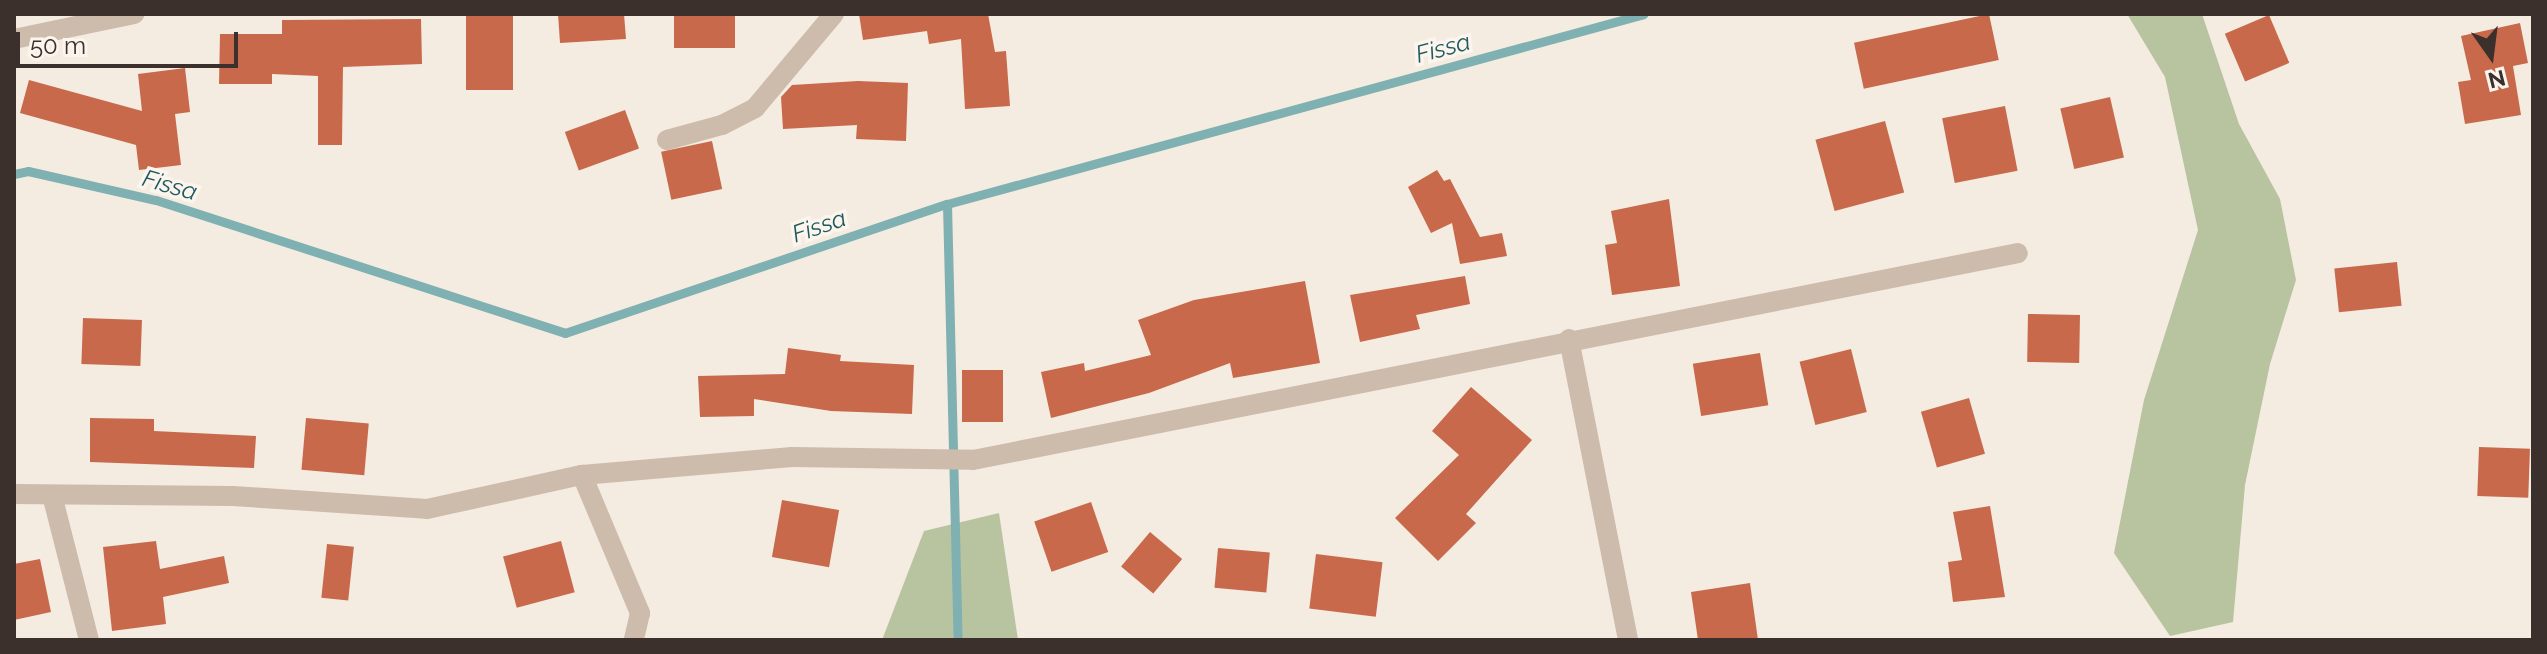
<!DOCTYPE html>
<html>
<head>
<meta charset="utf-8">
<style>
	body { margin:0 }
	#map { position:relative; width:2547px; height:654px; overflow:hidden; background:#f4ebe1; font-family:Raleway,sans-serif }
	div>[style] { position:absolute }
	.green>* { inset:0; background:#b8c4a0 }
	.stream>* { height:9px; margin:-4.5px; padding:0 4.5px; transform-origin:4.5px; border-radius:4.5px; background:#7fb0b2 }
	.building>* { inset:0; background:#c8694b; transform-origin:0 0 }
	.street>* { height:20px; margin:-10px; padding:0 10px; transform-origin:10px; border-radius:10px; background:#cdbbac }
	span { translate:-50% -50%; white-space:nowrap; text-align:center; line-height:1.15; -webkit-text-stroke:7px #fbf5ee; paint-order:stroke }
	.water-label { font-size:24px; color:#1f5a5e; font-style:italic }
	.frame { position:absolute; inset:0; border:16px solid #3b302b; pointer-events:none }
	.north { position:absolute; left:2451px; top:16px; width:80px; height:80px; -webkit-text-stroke:6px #fbf5ee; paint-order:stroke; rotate:166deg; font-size:22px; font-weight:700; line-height:32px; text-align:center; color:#3b302b }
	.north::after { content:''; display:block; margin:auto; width:28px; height:36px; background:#3b302b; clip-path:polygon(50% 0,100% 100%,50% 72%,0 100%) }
	.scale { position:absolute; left:16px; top:32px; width:222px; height:36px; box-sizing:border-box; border:4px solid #3b302b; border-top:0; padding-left:10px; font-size:24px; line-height:28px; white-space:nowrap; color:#3b302b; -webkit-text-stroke:6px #fbf5ee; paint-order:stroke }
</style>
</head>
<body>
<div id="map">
	<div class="green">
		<div style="clip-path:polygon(2127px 14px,2202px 14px,2239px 124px,2280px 199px,2296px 280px,2270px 364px,2245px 485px,2233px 622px,2170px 636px,2114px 553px,2144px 400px,2198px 230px,2165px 77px)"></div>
		<div style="clip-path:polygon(999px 513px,1018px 640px,882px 640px,924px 531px)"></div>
	</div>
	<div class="stream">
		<div style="left:14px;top:174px;width:14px;rotate:-12deg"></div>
		<div style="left:28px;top:171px;width:131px;rotate:12.8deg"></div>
		<div style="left:156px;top:200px;width:430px;rotate:18deg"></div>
		<div style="left:565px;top:333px;width:403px;rotate:-18.7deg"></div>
		<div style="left:947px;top:204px;width:722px;rotate:-15.25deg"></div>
		<div style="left:947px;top:204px;width:436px;rotate:88.6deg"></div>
	</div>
	<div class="building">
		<div style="left:466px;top:14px;width:47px;height:76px"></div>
		<div style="clip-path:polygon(558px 14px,624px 14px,626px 39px,560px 43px)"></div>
		<div style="left:674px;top:14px;width:61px;height:34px"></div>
		<div style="clip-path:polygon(859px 14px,988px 14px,995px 52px,1006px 51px,1010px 106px,965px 109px,961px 39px,929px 44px,927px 31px,863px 40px)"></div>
		<div style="left:1989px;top:14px;width:47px;height:138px;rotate:78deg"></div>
		<div style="left:2269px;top:15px;width:52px;height:48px;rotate:67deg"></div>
		<div style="clip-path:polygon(421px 19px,422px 64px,343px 67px,342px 145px,318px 145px,318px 76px,272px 74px,272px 84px,219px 84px,220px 34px,282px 34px,282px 20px)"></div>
		<div style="clip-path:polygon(2520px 23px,2528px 63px,2513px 66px,2521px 115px,2465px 124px,2458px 82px,2471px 80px,2461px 36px)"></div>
		<div style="clip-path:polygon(185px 68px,190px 112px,175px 114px,181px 165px,139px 170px,136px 145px,20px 113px,29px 80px,142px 111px,138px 74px)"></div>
		<div style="clip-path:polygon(858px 81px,908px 83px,906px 141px,856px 139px,857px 125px,783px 129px,781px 97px,792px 85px)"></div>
		<div style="left:2110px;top:97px;width:62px;height:51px;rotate:77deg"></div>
		<div style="left:2005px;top:106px;width:66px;height:64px;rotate:79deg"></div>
		<div style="left:625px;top:110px;width:41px;height:64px;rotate:70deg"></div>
		<div style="left:1885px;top:121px;width:74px;height:72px;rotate:75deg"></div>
		<div style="left:712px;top:141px;width:49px;height:52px;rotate:78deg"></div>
		<div style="clip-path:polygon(1437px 170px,1444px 181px,1450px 179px,1480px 237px,1502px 233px,1507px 256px,1460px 264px,1452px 223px,1431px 233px,1408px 187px)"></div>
		<div style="clip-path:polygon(1669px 199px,1680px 286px,1612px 295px,1605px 245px,1617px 243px,1611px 211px)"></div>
		<div style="left:2397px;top:262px;width:44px;height:63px;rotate:84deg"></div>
		<div style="clip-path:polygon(1465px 276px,1470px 304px,1416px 315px,1420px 329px,1360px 342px,1350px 295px)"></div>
		<div style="clip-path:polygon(1305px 281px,1320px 363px,1233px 378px,1230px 363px,1149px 393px,1051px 418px,1041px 372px,1084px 363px,1085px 371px,1151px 355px,1138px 320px,1194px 300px)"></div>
		<div style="left:2028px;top:314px;width:52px;height:48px;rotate:1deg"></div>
		<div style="left:83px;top:318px;width:59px;height:46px;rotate:2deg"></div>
		<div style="clip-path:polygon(788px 348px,841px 355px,840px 361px,914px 365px,912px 414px,831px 411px,754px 399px,754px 416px,700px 417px,698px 376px,785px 374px)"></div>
		<div style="left:1851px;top:349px;width:65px;height:53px;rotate:76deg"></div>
		<div style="left:1760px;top:353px;width:53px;height:68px;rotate:81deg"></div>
		<div style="left:962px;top:370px;width:41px;height:52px"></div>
		<div style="clip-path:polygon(1471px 387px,1532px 440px,1466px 514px,1476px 523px,1438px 561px,1395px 518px,1459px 455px,1432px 431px)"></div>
		<div style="left:1969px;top:398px;width:58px;height:50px;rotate:74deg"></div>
		<div style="clip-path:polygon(90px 418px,154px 419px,154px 431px,256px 436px,254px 468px,90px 462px)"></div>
		<div style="left:306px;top:418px;width:63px;height:52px;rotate:5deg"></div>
		<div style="left:2479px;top:447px;width:51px;height:49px;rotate:2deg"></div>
		<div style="left:782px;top:500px;width:58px;height:58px;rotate:10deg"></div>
		<div style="left:1091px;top:502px;width:53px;height:60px;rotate:71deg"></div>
		<div style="clip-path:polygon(1990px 506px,2005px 597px,1953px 602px,1948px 562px,1962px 560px,1953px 512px)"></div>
		<div style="left:1150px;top:532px;width:42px;height:45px;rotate:40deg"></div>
		<div style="clip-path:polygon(156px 541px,160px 569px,224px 556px,229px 583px,163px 597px,166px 624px,112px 631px,103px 547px)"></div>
		<div style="left:561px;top:541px;width:53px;height:60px;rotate:75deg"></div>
		<div style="left:327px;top:544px;width:27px;height:54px;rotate:6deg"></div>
		<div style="left:1218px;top:548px;width:52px;height:40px;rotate:5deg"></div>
		<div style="left:1316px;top:554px;width:67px;height:55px;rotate:7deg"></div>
		<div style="clip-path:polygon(40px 559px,51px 612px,14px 620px,14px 564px)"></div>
		<div style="clip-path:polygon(1750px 583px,1758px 640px,1698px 640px,1691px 592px)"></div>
	</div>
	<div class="street">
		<div style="left:14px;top:39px;width:123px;rotate:-11.8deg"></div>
		<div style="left:667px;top:140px;width:57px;rotate:-15.3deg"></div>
		<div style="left:722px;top:125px;width:37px;rotate:-27deg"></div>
		<div style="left:755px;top:108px;width:123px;rotate:-50deg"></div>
		<div style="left:1569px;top:339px;width:307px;rotate:78.9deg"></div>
		<div style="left:582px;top:475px;width:150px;rotate:67.2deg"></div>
		<div style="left:640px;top:613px;width:28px;rotate:103deg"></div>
		<div style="left:14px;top:494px;width:219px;rotate:0.5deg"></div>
		<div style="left:233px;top:496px;width:194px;rotate:3.8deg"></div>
		<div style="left:427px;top:509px;width:159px;rotate:-12.4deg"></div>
		<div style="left:582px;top:475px;width:211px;rotate:-4.9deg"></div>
		<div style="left:792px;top:457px;width:181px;rotate:0.9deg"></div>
		<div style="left:973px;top:460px;width:1065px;rotate:-11.2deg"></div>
		<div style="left:52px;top:495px;width:150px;rotate:75.7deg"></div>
	</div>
	<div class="water-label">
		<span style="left:1443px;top:48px;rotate:-15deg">Fissa</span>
		<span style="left:170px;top:185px;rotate:16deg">Fissa</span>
		<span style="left:819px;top:226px;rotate:-19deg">Fissa</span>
	</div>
	<div class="frame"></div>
	<div class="north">N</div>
	<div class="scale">50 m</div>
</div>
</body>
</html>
